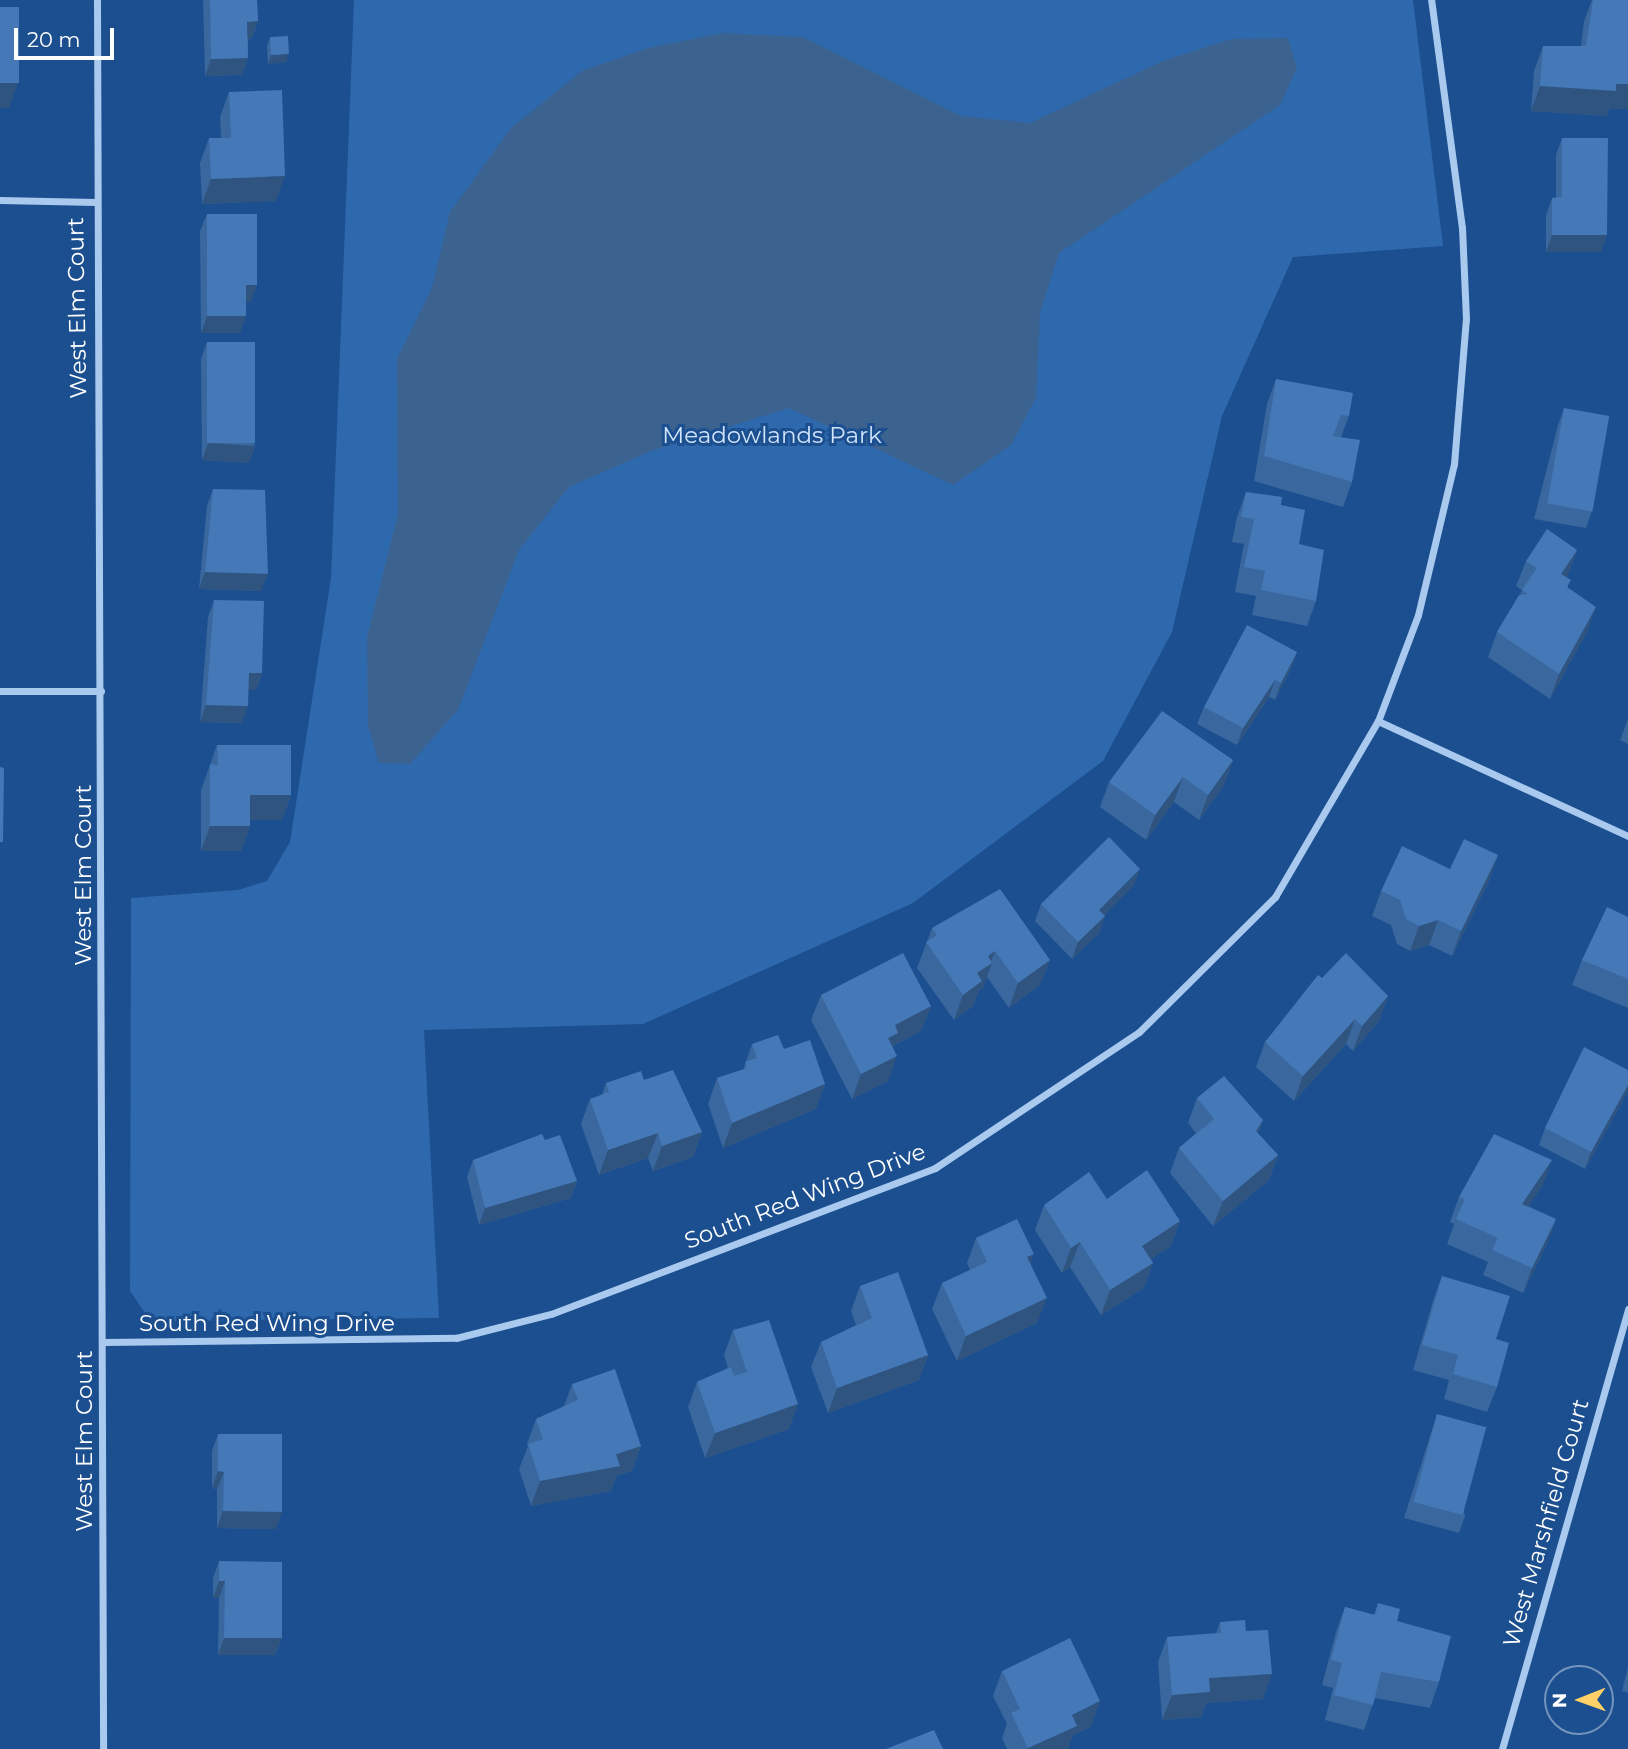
<!DOCTYPE html>
<html>
<head>
<meta charset="utf-8">
<style>
	body { margin:0 }
	#map { position:relative; width:1628px; height:1749px; overflow:hidden; background:#1b4f8f; font-family:Montserrat,sans-serif }
	div>[style] { position:absolute }
	.green>* { inset:0; background:#2e69ad }
	.water>* { inset:0; background:#3c6290 }
	.street>* { height:7px; margin:-3.5px; padding:0 3.5px; transform-origin:3.5px; border-radius:3.5px; background:#a9c9ee }
	.wall>* { inset:0; background:#3a679d }
	.shaded-wall>* { inset:0; background:#305480 }
	.building>* { inset:0; background:#4478b7; transform-origin:0 0 }
	span { translate:-50% -50%; white-space:nowrap; text-align:center; line-height:1.15; -webkit-text-stroke:6px #1b4f8f; paint-order:stroke }
	.street-label { font-size:23px; color:#fff }
	.park-label { font-size:23px; color:#cfe3fa }
	.north { position:absolute; left:1544px; top:1665px; width:70px; height:70px; box-sizing:border-box; background:#1b4f8f; border:2px solid #7695bc; border-radius:50%; rotate:269deg; font-size:19px; font-weight:700; line-height:28px; text-align:center; color:#fff }
	.north::after { content:''; display:block; margin:auto; width:24px; height:32px; background:#ffd166; clip-path:polygon(50% 0,100% 100%,50% 72%,0 100%) }
	.scale { position:absolute; left:14px; top:28px; width:100px; height:32px; box-sizing:border-box; border:4px solid #fff; border-top:0; padding-left:9px; font-size:21px; line-height:24px; white-space:nowrap; color:#fff; -webkit-text-stroke:5px #1b4f8f; paint-order:stroke }
</style>
</head>
<body>
<div id="map">
	<div class="green">
		<div style="clip-path:polygon(354px 0,1413px 0,1443px 246px,1293px 257px,1222px 416px,1172px 632px,1103px 761px,913px 903px,643px 1024px,424px 1030px,439px 1318px,165px 1321px,145px 1313px,130px 1291px,131px 898px,238px 890px,267px 881px,290px 842px,331px 578px)"></div>
	</div>
	<div class="water">
		<div style="clip-path:polygon(723px 33px,803px 37px,961px 116px,1030px 123px,1163px 61px,1231px 39px,1288px 38px,1297px 68px,1280px 105px,1059px 253px,1040px 313px,1036px 398px,1011px 445px,953px 485px,789px 408px,651px 451px,569px 487px,519px 550px,458px 710px,410px 764px,379px 763px,368px 726px,367px 637px,398px 514px,397px 359px,432px 288px,450px 212px,511px 128px,582px 71px,648px 48px)"></div>
	</div>
	<div class="street">
		<div style="left:97px;top:0;width:1749px;rotate:89.8deg"></div>
		<div style="left:0;top:200px;width:95px;rotate:1.2deg"></div>
		<div style="left:0;top:691px;width:101px"></div>
		<div style="left:1378px;top:721px;width:275px;rotate:24.7deg"></div>
		<div style="left:104px;top:1342px;width:352px;rotate:-0.7deg"></div>
		<div style="left:456px;top:1338px;width:98px;rotate:-14.2deg"></div>
		<div style="left:551px;top:1314px;width:411px;rotate:-20.8deg"></div>
		<div style="left:935px;top:1168px;width:245px;rotate:-33.7deg"></div>
		<div style="left:1139px;top:1032px;width:192px;rotate:-44.8deg"></div>
		<div style="left:1275px;top:897px;width:204px;rotate:-59.7deg"></div>
		<div style="left:1378px;top:721px;width:113px;rotate:-69.3deg"></div>
		<div style="left:1418px;top:615px;width:155px;rotate:-76.6deg"></div>
		<div style="left:1454px;top:464px;width:145px;rotate:-85.3deg"></div>
		<div style="left:1466px;top:319px;width:91px;rotate:-92.5deg"></div>
		<div style="left:1462px;top:228px;width:230px;rotate:-97.7deg"></div>
		<div style="left:1502px;top:1749px;width:458px;rotate:-74deg"></div>
	</div>
	<div class="wall">
		<div style="clip-path:polygon(203px 0,257px 0,258px 21px,252px 38px,248px 39px,248px 58px,242px 75px,205px 76px)"></div>
		<div style="clip-path:polygon(1592px 0,1628px 0,1609px 109px,1607px 116px,1531px 111px,1534px 71px,1543px 46px,1581px 46px,1584px 21px)"></div>
		<div style="clip-path:polygon(270px 37px,286px 62px,268px 64px,267px 46px)"></div>
		<div style="clip-path:polygon(229px 92px,276px 201px,202px 204px,200px 163px,209px 138px,221px 138px,220px 117px)"></div>
		<div style="clip-path:polygon(1562px 138px,1601px 252px,1546px 252px,1546px 215px,1552px 198px,1556px 198px,1556px 155px)"></div>
		<div style="clip-path:polygon(207px 214px,251px 302px,246px 302px,240px 333px,201px 333px,200px 231px)"></div>
		<div style="clip-path:polygon(207px 342px,255px 446px,249px 463px,202px 460px,201px 359px)"></div>
		<div style="clip-path:polygon(1276px 379px,1349px 416px,1341px 437px,1352px 482px,1343px 507px,1254px 481px,1267px 404px)"></div>
		<div style="clip-path:polygon(1564px 408px,1592px 511px,1586px 528px,1534px 519px,1558px 425px)"></div>
		<div style="clip-path:polygon(213px 489px,261px 591px,199px 589px,207px 506px)"></div>
		<div style="clip-path:polygon(1246px 492px,1281px 505px,1299px 544px,1316px 601px,1307px 626px,1252px 615px,1256px 596px,1235px 592px,1244px 544px,1232px 542px,1237px 517px)"></div>
		<div style="clip-path:polygon(1577px 550px,1567px 577px,1568px 588px,1587px 632px,1550px 699px,1488px 657px,1497px 632px,1520px 595px,1522px 590px,1516px 586px,1526px 561px)"></div>
		<div style="clip-path:polygon(214px 600px,262px 673px,256px 690px,248px 690px,242px 723px,200px 722px,208px 617px)"></div>
		<div style="clip-path:polygon(1297px 652px,1291px 669px,1275px 700px,1269px 697px,1237px 745px,1197px 724px,1204px 707px)"></div>
		<div style="clip-path:polygon(1628px 719px,1628px 744px,1620px 740px)"></div>
		<div style="clip-path:polygon(217px 745px,291px 795px,282px 820px,250px 820px,250px 826px,241px 851px,201px 851px,201px 790px)"></div>
		<div style="clip-path:polygon(1233px 760px,1224px 785px,1199px 820px,1174px 802px,1146px 840px,1100px 807px,1109px 782px)"></div>
		<div style="clip-path:polygon(1498px 855px,1489px 881px,1452px 956px,1429px 945px,1410px 951px,1397px 944px,1391px 925px,1372px 916px,1381px 891px,1450px 869px)"></div>
		<div style="clip-path:polygon(1134px 885px,1104px 915px,1105px 916px,1099px 933px,1072px 959px,1035px 921px,1041px 904px)"></div>
		<div style="clip-path:polygon(1628px 917px,1628px 1008px,1572px 985px,1582px 960px)"></div>
		<div style="clip-path:polygon(932px 928px,1050px 960px,1040px 985px,1009px 1008px,987px 977px,983px 988px,979px 990px,973px 1006px,954px 1020px,917px 968px)"></div>
		<div style="clip-path:polygon(1322px 978px,1388px 996px,1379px 1021px,1353px 1051px,1346px 1044px,1294px 1101px,1256px 1067px,1265px 1042px)"></div>
		<div style="clip-path:polygon(821px 995px,931px 1006px,921px 1031px,893px 1046px,888px 1081px,852px 1099px,811px 1020px)"></div>
		<div style="clip-path:polygon(752px 1044px,784px 1049px,816px 1109px,723px 1148px,708px 1104px,717px 1078px,743px 1070px)"></div>
		<div style="clip-path:polygon(1628px 1070px,1628px 1091px,1585px 1169px,1539px 1145px,1545px 1128px)"></div>
		<div style="clip-path:polygon(644px 1080px,702px 1132px,693px 1157px,653px 1171px,648px 1158px,599px 1175px,581px 1124px,590px 1099px,602px 1095px,606px 1083px)"></div>
		<div style="clip-path:polygon(1197px 1098px,1263px 1120px,1258px 1134px,1278px 1155px,1269px 1180px,1213px 1226px,1170px 1173px,1179px 1148px,1196px 1133px,1188px 1123px)"></div>
		<div style="clip-path:polygon(545px 1140px,577px 1181px,571px 1198px,479px 1225px,467px 1177px,473px 1160px)"></div>
		<div style="clip-path:polygon(1543px 1185px,1528px 1206px,1556px 1219px,1547px 1244px,1523px 1293px,1483px 1275px,1488px 1262px,1447px 1244px,1454px 1224px,1450px 1222px,1459px 1197px)"></div>
		<div style="clip-path:polygon(1107px 1199px,1180px 1221px,1171px 1246px,1151px 1259px,1153px 1263px,1144px 1288px,1101px 1315px,1070px 1267px,1062px 1273px,1035px 1230px,1044px 1205px)"></div>
		<div style="clip-path:polygon(976px 1238px,1031px 1264px,1037px 1323px,957px 1361px,932px 1309px,942px 1283px,970px 1270px,967px 1263px)"></div>
		<div style="clip-path:polygon(1442px 1276px,1496px 1339px,1497px 1387px,1487px 1412px,1444px 1399px,1449px 1380px,1413px 1370px,1433px 1301px)"></div>
		<div style="clip-path:polygon(860px 1286px,928px 1355px,919px 1380px,828px 1413px,811px 1367px,821px 1342px,856px 1325px,851px 1311px)"></div>
		<div style="clip-path:polygon(733px 1330px,789px 1429px,705px 1458px,688px 1407px,697px 1382px,728px 1368px,724px 1355px)"></div>
		<div style="clip-path:polygon(572px 1384px,641px 1446px,632px 1471px,616px 1476px,611px 1491px,531px 1506px,519px 1469px,528px 1446px,527px 1444px,536px 1419px,564px 1406px)"></div>
		<div style="clip-path:polygon(1437px 1414px,1465px 1516px,1459px 1533px,1404px 1518px)"></div>
		<div style="clip-path:polygon(218px 1434px,276px 1529px,217px 1528px,217px 1489px,212px 1488px,212px 1451px)"></div>
		<div style="clip-path:polygon(219px 1561px,282px 1638px,275px 1655px,218px 1655px,219px 1598px,213px 1598px,213px 1578px)"></div>
		<div style="clip-path:polygon(1378px 1603px,1397px 1621px,1439px 1682px,1430px 1708px,1375px 1698px,1364px 1730px,1325px 1720px,1333px 1688px,1322px 1685px,1336px 1632px,1345px 1607px,1374px 1615px)"></div>
		<div style="clip-path:polygon(1220px 1622px,1246px 1631px,1263px 1699px,1206px 1703px,1201px 1717px,1162px 1720px,1158px 1662px,1167px 1637px,1216px 1633px)"></div>
		<div style="clip-path:polygon(1628px 1667px,1628px 1693px,1622px 1691px)"></div>
		<div style="clip-path:polygon(1002px 1671px,1091px 1727px,1073px 1735px,1068px 1749px,1007px 1749px,1002px 1738px,1007px 1724px,993px 1696px)"></div>
	</div>
	<div class="shaded-wall">
		<div style="clip-path:polygon(258px 21px,252px 38px,241px 39px,247px 22px)"></div>
		<div style="clip-path:polygon(289px 54px,286px 62px,268px 64px,271px 55px)"></div>
		<div style="clip-path:polygon(248px 58px,242px 75px,205px 76px,211px 59px)"></div>
		<div style="clip-path:polygon(0 83px,18px 83px,9px 108px,0 108px)"></div>
		<div style="clip-path:polygon(1616px 84px,1628px 84px,1628px 109px,1609px 109px,1607px 116px,1531px 111px,1540px 86px)"></div>
		<div style="clip-path:polygon(285px 176px,276px 201px,202px 204px,211px 179px)"></div>
		<div style="clip-path:polygon(1552px 235px,1607px 235px,1601px 252px,1546px 252px)"></div>
		<div style="clip-path:polygon(246px 285px,257px 285px,251px 302px,240px 302px)"></div>
		<div style="clip-path:polygon(207px 316px,246px 316px,240px 333px,201px 333px)"></div>
		<div style="clip-path:polygon(208px 443px,255px 446px,249px 463px,202px 460px)"></div>
		<div style="clip-path:polygon(1577px 550px,1568px 575px,1552px 599px,1561px 574px)"></div>
		<div style="clip-path:polygon(205px 572px,268px 574px,261px 591px,199px 589px)"></div>
		<div style="clip-path:polygon(1596px 607px,1587px 632px,1550px 699px,1559px 674px)"></div>
		<div style="clip-path:polygon(1297px 652px,1291px 669px,1275px 700px,1281px 683px)"></div>
		<div style="clip-path:polygon(249px 673px,262px 673px,256px 690px,242px 690px)"></div>
		<div style="clip-path:polygon(1275px 680px,1269px 697px,1237px 745px,1243px 728px)"></div>
		<div style="clip-path:polygon(206px 705px,248px 706px,242px 723px,200px 722px)"></div>
		<div style="clip-path:polygon(1233px 760px,1224px 785px,1199px 820px,1208px 795px)"></div>
		<div style="clip-path:polygon(1183px 777px,1174px 802px,1146px 840px,1155px 815px)"></div>
		<div style="clip-path:polygon(250px 795px,291px 795px,282px 820px,241px 820px)"></div>
		<div style="clip-path:polygon(210px 826px,250px 826px,241px 851px,201px 851px)"></div>
		<div style="clip-path:polygon(1498px 855px,1489px 881px,1452px 956px,1461px 931px)"></div>
		<div style="clip-path:polygon(1140px 869px,1134px 885px,1093px 927px,1099px 910px)"></div>
		<div style="clip-path:polygon(1105px 916px,1099px 933px,1072px 959px,1078px 942px)"></div>
		<div style="clip-path:polygon(1438px 920px,1429px 945px,1410px 951px,1419px 926px)"></div>
		<div style="clip-path:polygon(995px 951px,990px 964px,992px 963px,983px 988px,979px 990px,973px 1006px,954px 1020px,963px 995px,988px 956px)"></div>
		<div style="clip-path:polygon(1050px 960px,1040px 985px,1009px 1008px,1018px 983px)"></div>
		<div style="clip-path:polygon(1388px 996px,1379px 1021px,1353px 1051px,1362px 1026px)"></div>
		<div style="clip-path:polygon(931px 1006px,921px 1031px,893px 1046px,889px 1058px,888px 1038px,895px 1025px)"></div>
		<div style="clip-path:polygon(1355px 1019px,1346px 1044px,1294px 1101px,1303px 1076px)"></div>
		<div style="clip-path:polygon(897px 1056px,888px 1081px,852px 1099px,861px 1074px)"></div>
		<div style="clip-path:polygon(825px 1084px,816px 1109px,723px 1148px,732px 1123px)"></div>
		<div style="clip-path:polygon(1628px 1085px,1628px 1091px,1585px 1169px,1591px 1152px)"></div>
		<div style="clip-path:polygon(1263px 1120px,1254px 1145px,1256px 1131px)"></div>
		<div style="clip-path:polygon(702px 1132px,693px 1157px,653px 1171px,662px 1146px)"></div>
		<div style="clip-path:polygon(658px 1133px,648px 1158px,599px 1175px,608px 1150px)"></div>
		<div style="clip-path:polygon(1278px 1155px,1269px 1180px,1213px 1226px,1223px 1201px)"></div>
		<div style="clip-path:polygon(1552px 1160px,1543px 1185px,1513px 1229px,1522px 1204px)"></div>
		<div style="clip-path:polygon(577px 1181px,571px 1198px,479px 1225px,485px 1208px)"></div>
		<div style="clip-path:polygon(1556px 1219px,1547px 1244px,1523px 1293px,1532px 1268px)"></div>
		<div style="clip-path:polygon(1180px 1221px,1171px 1246px,1133px 1271px,1142px 1246px)"></div>
		<div style="clip-path:polygon(1080px 1242px,1070px 1267px,1062px 1273px,1071px 1248px)"></div>
		<div style="clip-path:polygon(1034px 1254px,1025px 1279px,1027px 1257px)"></div>
		<div style="clip-path:polygon(1153px 1263px,1144px 1288px,1101px 1315px,1110px 1290px)"></div>
		<div style="clip-path:polygon(1047px 1298px,1037px 1323px,957px 1361px,966px 1336px)"></div>
		<div style="clip-path:polygon(928px 1355px,919px 1380px,828px 1413px,837px 1388px)"></div>
		<div style="clip-path:polygon(798px 1404px,789px 1429px,705px 1458px,715px 1433px)"></div>
		<div style="clip-path:polygon(641px 1446px,632px 1471px,616px 1476px,611px 1491px,531px 1506px,540px 1481px)"></div>
		<div style="clip-path:polygon(218px 1471px,224px 1472px,217px 1489px,212px 1488px)"></div>
		<div style="clip-path:polygon(223px 1511px,282px 1512px,276px 1529px,217px 1528px)"></div>
		<div style="clip-path:polygon(219px 1581px,225px 1581px,219px 1598px,213px 1598px)"></div>
		<div style="clip-path:polygon(224px 1638px,282px 1638px,275px 1655px,218px 1655px)"></div>
		<div style="clip-path:polygon(1272px 1674px,1263px 1699px,1206px 1703px,1201px 1717px,1162px 1720px,1172px 1695px,1209px 1678px)"></div>
		<div style="clip-path:polygon(1100px 1701px,1091px 1727px,1073px 1735px,1068px 1749px,1027px 1749px,1072px 1715px)"></div>
	</div>
	<div class="building">
		<div style="clip-path:polygon(210px 0,257px 0,258px 21px,247px 22px,248px 58px,211px 59px)"></div>
		<div style="clip-path:polygon(1593px 0,1628px 0,1628px 84px,1616px 84px,1616px 91px,1540px 86px,1543px 46px,1586px 46px)"></div>
		<div style="left:0;top:7px;width:19px;height:76px"></div>
		<div style="left:288px;top:36px;width:18px;height:18px;rotate:87deg"></div>
		<div style="clip-path:polygon(282px 90px,285px 176px,211px 179px,209px 138px,231px 138px,229px 92px)"></div>
		<div style="clip-path:polygon(1562px 138px,1608px 138px,1607px 235px,1552px 235px,1552px 198px,1562px 197px)"></div>
		<div style="clip-path:polygon(207px 214px,257px 214px,257px 285px,246px 285px,246px 316px,207px 316px)"></div>
		<div style="left:207px;top:342px;width:48px;height:101px"></div>
		<div style="clip-path:polygon(1276px 379px,1353px 393px,1349px 416px,1341px 415px,1333px 436px,1360px 440px,1352px 482px,1264px 456px)"></div>
		<div style="left:1564px;top:408px;width:46px;height:97px;rotate:10deg"></div>
		<div style="clip-path:polygon(213px 489px,265px 490px,268px 574px,205px 572px)"></div>
		<div style="clip-path:polygon(1246px 492px,1282px 497px,1281px 505px,1305px 510px,1299px 544px,1324px 550px,1316px 601px,1261px 590px,1265px 571px,1244px 567px,1254px 519px,1241px 517px)"></div>
		<div style="clip-path:polygon(1547px 529px,1577px 550px,1561px 574px,1571px 580px,1567px 587px,1596px 607px,1559px 674px,1497px 632px,1519px 595px,1528px 594px,1522px 590px,1537px 568px,1526px 561px)"></div>
		<div style="clip-path:polygon(214px 600px,264px 601px,262px 673px,249px 673px,248px 706px,206px 705px)"></div>
		<div style="clip-path:polygon(1247px 625px,1297px 652px,1281px 683px,1275px 680px,1243px 728px,1204px 707px)"></div>
		<div style="clip-path:polygon(1162px 711px,1233px 760px,1208px 795px,1183px 777px,1155px 815px,1109px 782px)"></div>
		<div style="clip-path:polygon(217px 745px,291px 745px,291px 795px,250px 795px,250px 826px,210px 826px,210px 764px,218px 765px)"></div>
		<div style="clip-path:polygon(0 767px,4px 768px,3px 842px,0 842px)"></div>
		<div style="clip-path:polygon(1109px 837px,1140px 869px,1099px 910px,1105px 916px,1078px 942px,1041px 904px)"></div>
		<div style="clip-path:polygon(1464px 839px,1498px 855px,1461px 931px,1438px 920px,1419px 926px,1406px 919px,1400px 900px,1381px 891px,1402px 846px,1450px 869px)"></div>
		<div style="clip-path:polygon(1000px 889px,1050px 960px,1018px 983px,995px 951px,988px 956px,992px 963px,977px 973px,982px 981px,963px 995px,926px 942px,937px 935px,932px 928px)"></div>
		<div style="clip-path:polygon(1607px 907px,1628px 917px,1628px 979px,1582px 960px)"></div>
		<div style="clip-path:polygon(903px 953px,931px 1006px,895px 1025px,898px 1033px,888px 1038px,897px 1056px,861px 1074px,821px 995px)"></div>
		<div style="clip-path:polygon(1346px 953px,1388px 996px,1362px 1026px,1355px 1019px,1303px 1076px,1265px 1042px,1318px 975px,1322px 978px)"></div>
		<div style="clip-path:polygon(778px 1035px,784px 1049px,810px 1040px,825px 1084px,732px 1123px,717px 1078px,747px 1068px,745px 1062px,757px 1058px,752px 1044px)"></div>
		<div style="clip-path:polygon(1584px 1047px,1628px 1070px,1628px 1085px,1591px 1152px,1545px 1128px)"></div>
		<div style="clip-path:polygon(673px 1070px,702px 1132px,662px 1146px,658px 1133px,608px 1150px,590px 1099px,609px 1092px,606px 1083px,641px 1071px,644px 1080px)"></div>
		<div style="clip-path:polygon(1224px 1076px,1263px 1120px,1256px 1131px,1278px 1155px,1223px 1201px,1179px 1148px,1214px 1119px,1197px 1098px)"></div>
		<div style="clip-path:polygon(542px 1134px,545px 1140px,560px 1135px,577px 1181px,485px 1208px,473px 1160px)"></div>
		<div style="clip-path:polygon(1494px 1134px,1552px 1160px,1522px 1204px,1556px 1219px,1532px 1268px,1492px 1250px,1498px 1238px,1456px 1219px,1465px 1199px,1459px 1197px)"></div>
		<div style="clip-path:polygon(1147px 1170px,1180px 1221px,1142px 1246px,1153px 1263px,1110px 1290px,1080px 1242px,1071px 1248px,1044px 1205px,1089px 1172px,1107px 1199px)"></div>
		<div style="clip-path:polygon(1017px 1219px,1034px 1254px,1027px 1257px,1047px 1298px,966px 1336px,942px 1283px,987px 1262px,976px 1238px)"></div>
		<div style="clip-path:polygon(898px 1272px,928px 1355px,837px 1388px,821px 1342px,872px 1318px,860px 1286px)"></div>
		<div style="clip-path:polygon(1442px 1276px,1510px 1296px,1496px 1339px,1509px 1343px,1497px 1387px,1453px 1374px,1458px 1355px,1422px 1345px)"></div>
		<div style="clip-path:polygon(769px 1320px,798px 1404px,715px 1433px,697px 1382px,731px 1367px,734px 1376px,747px 1372px,733px 1330px)"></div>
		<div style="clip-path:polygon(615px 1369px,641px 1446px,616px 1454px,620px 1466px,540px 1481px,528px 1444px,543px 1439px,536px 1419px,578px 1400px,572px 1384px)"></div>
		<div style="left:1437px;top:1414px;width:51px;height:91px;rotate:15deg"></div>
		<div style="clip-path:polygon(218px 1434px,282px 1434px,282px 1512px,223px 1511px,224px 1472px,218px 1471px)"></div>
		<div style="clip-path:polygon(219px 1561px,282px 1562px,282px 1638px,224px 1638px,225px 1581px,219px 1581px)"></div>
		<div style="clip-path:polygon(1378px 1603px,1400px 1609px,1397px 1621px,1451px 1636px,1439px 1682px,1381px 1672px,1373px 1705px,1334px 1695px,1342px 1663px,1331px 1660px,1345px 1607px,1375px 1615px)"></div>
		<div style="clip-path:polygon(1245px 1620px,1246px 1631px,1268px 1630px,1272px 1674px,1209px 1678px,1210px 1692px,1172px 1695px,1167px 1637px,1221px 1633px,1220px 1622px)"></div>
		<div style="clip-path:polygon(1070px 1638px,1100px 1701px,1072px 1715px,1077px 1726px,1028px 1748px,1011px 1713px,1020px 1709px,1002px 1671px)"></div>
		<div style="clip-path:polygon(934px 1730px,943px 1749px,886px 1749px)"></div>
	</div>
	<div class="street-label">
		<span style="left:77px;top:308px;rotate:-91deg">West Elm Court</span>
		<span style="left:83px;top:875px;rotate:-90deg">West Elm Court</span>
		<span style="left:805px;top:1196px;rotate:-21deg">South Red Wing Drive</span>
		<span style="left:267px;top:1323px">South Red Wing Drive</span>
		<span style="left:84px;top:1441px;rotate:-90deg">West Elm Court</span>
		<span style="left:1546px;top:1523px;rotate:-74deg">West Marshfield Court</span>
	</div>
	<div class="park-label">
		<span style="left:772px;top:435px">Meadowlands Park</span>
	</div>
	<div class="north">N</div>
	<div class="scale">20 m</div>
</div>
</body>
</html>
